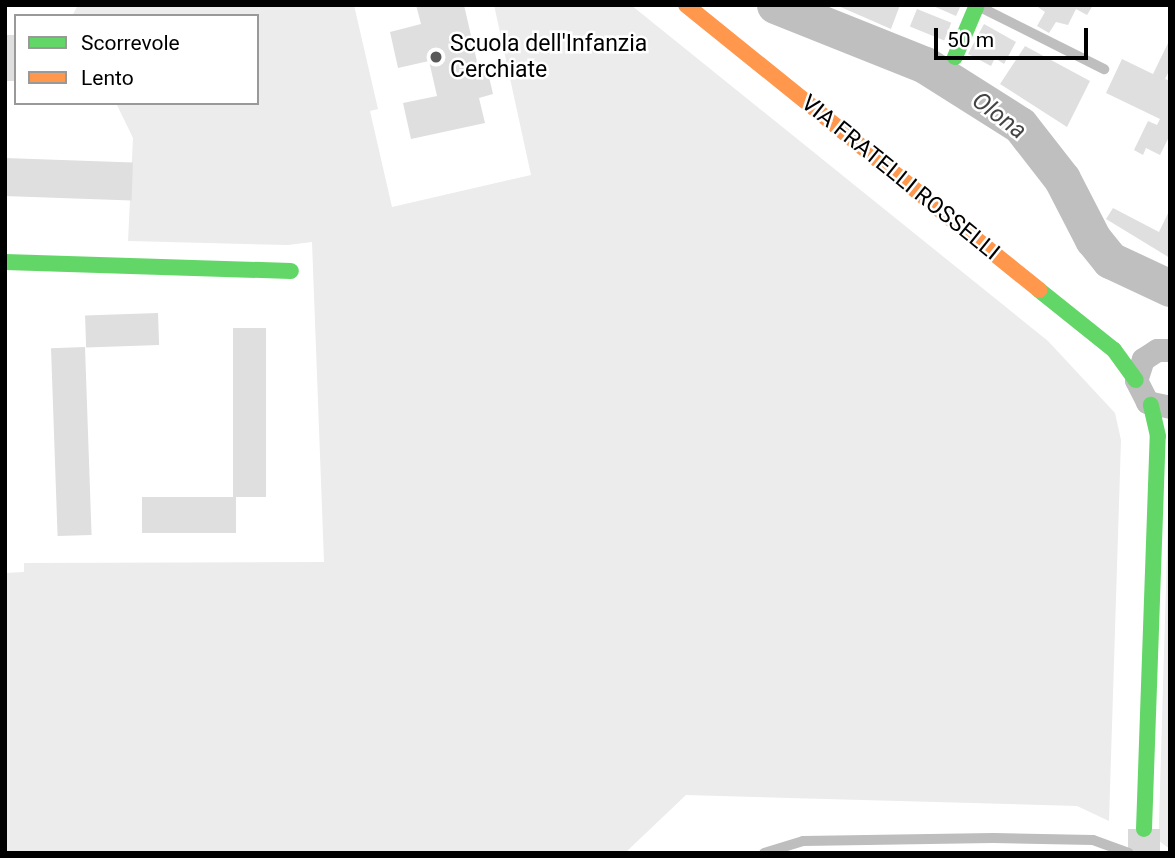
<!DOCTYPE html>
<html>
<head>
<meta charset="utf-8">
<style>
	body { margin:0 }
	#map { position:relative; width:1175px; height:858px; overflow:hidden; background:#fff; font-family:Roboto,sans-serif }
	div>[style] { position:absolute }
	.green>* { inset:0; background:#ececec }
	.river>* { height:37px; margin:-18.5px; padding:0 18.5px; transform-origin:18.5px; border-radius:18.5px; background:#bfbfbf }
	.building>* { inset:0; background:#dfdfdf; transform-origin:0 0 }
	.secondary-tunnel>* { height:32px; margin-top:-16px; transform-origin:0; background:repeating-linear-gradient(90deg,#d9d9d9 0 32px,transparent 0 48px) }
	.lane>* { height:10px; margin:-5px; padding:0 5px; transform-origin:5px; border-radius:5px; background:#bebebe }
	.street>* { height:23px; margin:-11.5px; padding:0 11.5px; transform-origin:11.5px; border-radius:11.5px; background:#bebebe }
	.fast>* { height:16px; margin:-8px; padding:0 8px; transform-origin:8px; border-radius:8px; background:#63d668 }
	.slow>* { height:16px; margin:-8px; padding:0 8px; transform-origin:8px; border-radius:8px; background:#ff974d }
	.dots>* { width:19px; height:19px; translate:-50% -50%; box-sizing:border-box; border:4px solid #fff; border-radius:50% }
	span { translate:-50% -50%; white-space:nowrap; text-align:center; line-height:1.15; -webkit-text-stroke:5px #fff; paint-order:stroke }
	.poi-label { font-size:23px; color:#000 }
	.left { translate:0 -50%; text-align:left }
	.street-label { font-size:23px; color:#000 }
	.water-label { font-size:24px; color:#444; font-style:italic }
	.frame { position:absolute; inset:0; border:7px solid #000; pointer-events:none }
	.legend { position:absolute; left:14px; top:14px; width:245px; height:91px; box-sizing:border-box; background:#fff; border:2px solid #999; margin:0; padding:9px 12px; list-style:none; font-size:21px; color:#000 }
	.legend li { display:flex; align-items:center; gap:14px; height:35px }
	.legend b { width:35px; border:2px solid #999 }
	.scale { position:absolute; left:934px; top:28px; width:154px; height:32px; box-sizing:border-box; border:4px solid #000; border-top:0; padding-left:9px; font-size:21px; line-height:24px; white-space:nowrap; color:#000; -webkit-text-stroke:5px #fff; paint-order:stroke }
</style>
</head>
<body>
<div id="map">
	<div class="green">
		<div style="clip-path:polygon(78px 5px,354px 5px,378px 109px,370px 111px,392px 207px,531px 175px,494px 5px,631px 5px,1048px 341px,1115px 413px,1121px 440px,1109px 821px,1077px 806px,686px 795px,625px 853px,5px 853px,5px 573px,24px 572px,24px 563px,324px 562px,312px 242px,288px 245px,128px 241px,133px 138px,116px 103px,257px 103px,257px 16px,72px 16px)"></div>
		<div style="clip-path:polygon(1170px 451px,1170px 849px,1159px 841px,1159px 822px)"></div>
	</div>
	<div class="river">
		<div style="left:775px;top:5px;width:162px;rotate:21.8deg"></div>
		<div style="left:925px;top:65px;width:112px;rotate:32.3deg"></div>
		<div style="left:1020px;top:125px;width:68px;rotate:52.1deg"></div>
		<div style="left:1062px;top:179px;width:68px;rotate:62.7deg"></div>
		<div style="left:1093px;top:239px;width:27px;rotate:51deg"></div>
		<div style="left:1110px;top:260px;width:66px;rotate:25deg"></div>
	</div>
	<div class="building">
		<div style="clip-path:polygon(416px 5px,464px 5px,478px 66px,486px 64px,493px 94px,479px 98px,485px 123px,411px 139px,403px 103px,437px 96px,429px 61px,398px 68px,390px 32px,421px 24px)"></div>
		<div style="clip-path:polygon(836px 5px,900px 5px,891px 29px)"></div>
		<div style="clip-path:polygon(931px 5px,961px 5px,956px 16px)"></div>
		<div style="clip-path:polygon(1035px 5px,1093px 5px,1087px 15px,1076px 9px,1068px 25px,1056px 22px,1049px 33px,1037px 26px,1045px 12px)"></div>
		<div style="left:917px;top:9px;width:37px;height:19px;rotate:22deg"></div>
		<div style="clip-path:polygon(984px 24px,1016px 42px,1004px 64px,995px 58px,991px 66px,968px 54px)"></div>
		<div style="left:5px;top:35px;width:11px;height:46px"></div>
		<div style="clip-path:polygon(1170px 39px,1170px 69px,1165px 79px,1170px 81px,1170px 135px,1160px 155px,1146px 148px,1143px 155px,1134px 150px,1148px 121px,1157px 125px,1160px 119px,1106px 93px,1122px 59px,1153px 74px)"></div>
		<div style="clip-path:polygon(1025px 46px,1090px 81px,1067px 127px,1000px 84px)"></div>
		<div style="left:5px;top:158px;width:128px;height:38px;rotate:2deg"></div>
		<div style="clip-path:polygon(1113px 208px,1159px 232px,1170px 209px,1170px 258px,1106px 219px)"></div>
		<div style="left:158px;top:313px;width:32px;height:73px;rotate:88deg"></div>
		<div style="left:233px;top:328px;width:33px;height:169px"></div>
		<div style="left:85px;top:347px;width:188px;height:34px;rotate:88deg"></div>
		<div style="left:236px;top:497px;width:36px;height:94px;rotate:90deg"></div>
	</div>
	<div class="secondary-tunnel">
		<div style="left:1144px;top:829px;width:24px;rotate:90deg"></div>
	</div>
	<div class="lane">
		<div style="left:980px;top:7px;width:139px;rotate:26.6deg"></div>
		<div style="left:764px;top:853px;width:41px;rotate:-17.1deg"></div>
		<div style="left:803px;top:841px;width:190px;rotate:-0.9deg"></div>
		<div style="left:993px;top:838px;width:100px;rotate:1.1deg"></div>
		<div style="left:1093px;top:840px;width:38px;rotate:20deg"></div>
	</div>
	<div class="street">
		<div style="left:1170px;top:350px;width:13px;rotate:180deg"></div>
		<div style="left:1157px;top:350px;width:17px;rotate:147deg"></div>
		<div style="left:1143px;top:359px;width:22px;rotate:108deg"></div>
		<div style="left:1136px;top:380px;width:25px;rotate:63deg"></div>
		<div style="left:1147px;top:402px;width:24px;rotate:12deg"></div>
	</div>
	<div class="fast">
		<div style="left:955px;top:57px;width:56px;rotate:-67.1deg"></div>
		<div style="left:5px;top:262px;width:286px;rotate:1.8deg"></div>
		<div style="left:1039px;top:290px;width:96px;rotate:38.7deg"></div>
		<div style="left:1114px;top:350px;width:37px;rotate:54deg"></div>
		<div style="left:1144px;top:829px;width:393px;rotate:-88deg"></div>
		<div style="left:1158px;top:436px;width:32px;rotate:-103deg"></div>
	</div>
	<div class="slow">
		<div style="left:686px;top:5px;width:454px;rotate:38.9deg"></div>
	</div>
	<div class="dots">
		<div style="left:436px;top:57px;background:#595959"></div>
	</div>
	<div class="poi-label">
		<span class="left" style="left:450px;top:57px">Scuola dell'Infanzia<br>Cerchiate</span>
	</div>
	<div class="street-label">
		<span style="left:900px;top:178px;rotate:39deg">VIA FRATELLI ROSSELLI</span>
	</div>
	<div class="water-label">
		<span style="left:999px;top:116px;rotate:37deg">Olona</span>
	</div>
	<div class="frame"></div>
	<ul class="legend">
	<li><b style="height:9px;background:#63d668"></b>Scorrevole</li>
	<li><b style="height:9px;background:#ff974d"></b>Lento</li>
	</ul>
	<div class="scale">50 m</div>
</div>
</body>
</html>
